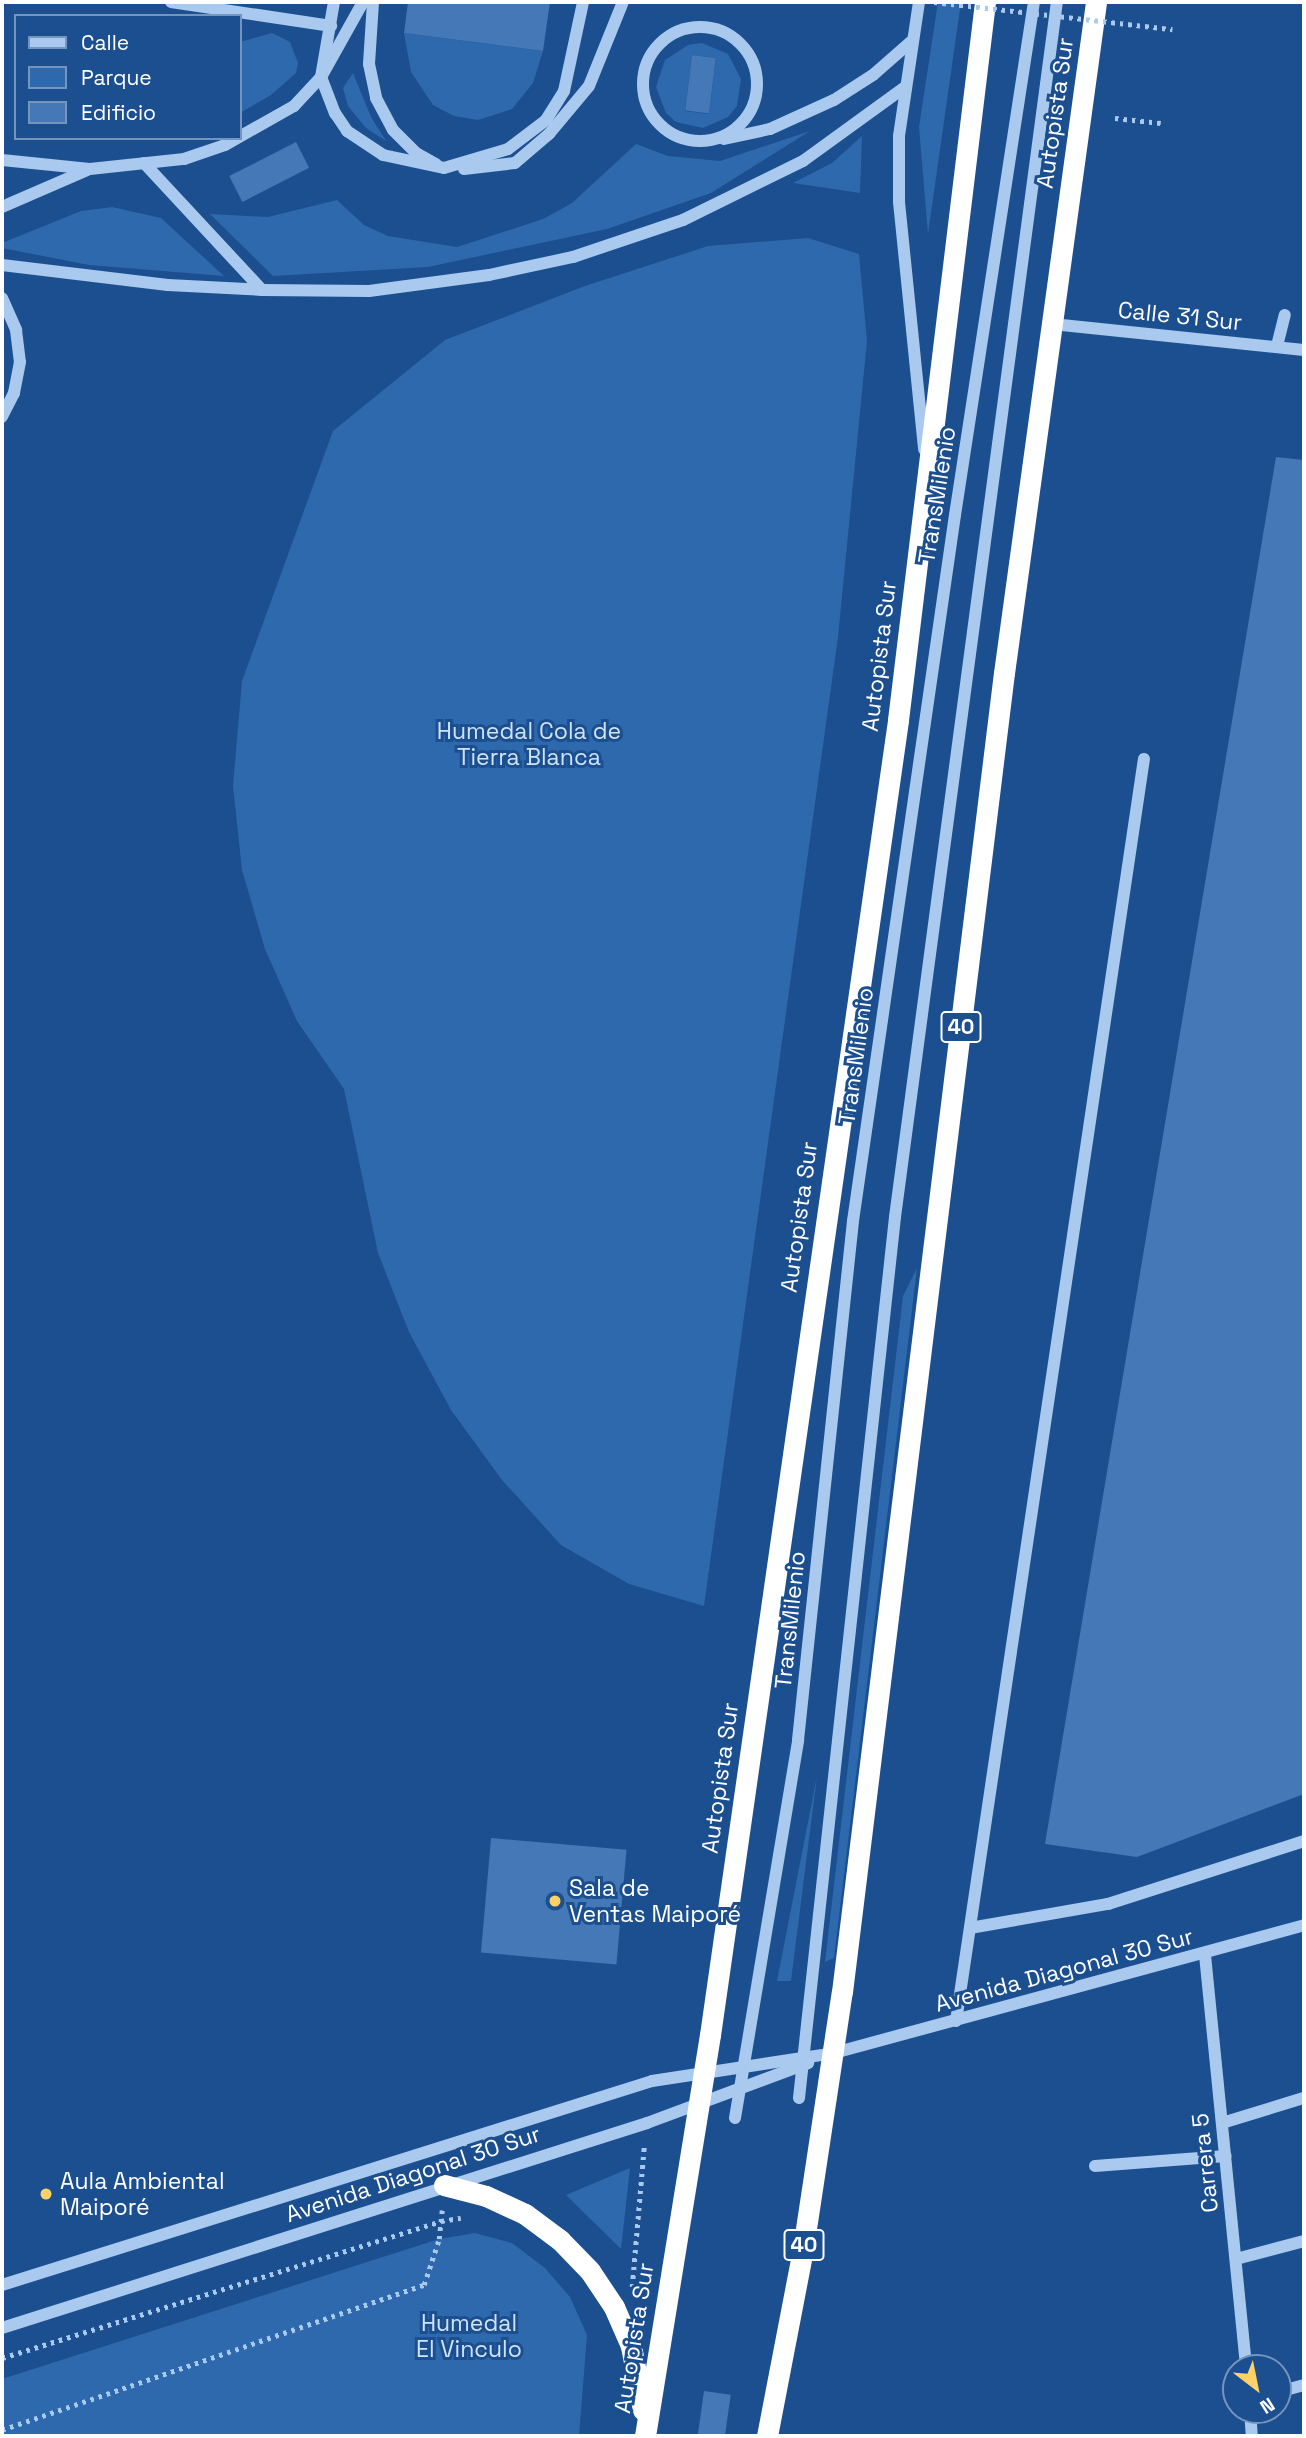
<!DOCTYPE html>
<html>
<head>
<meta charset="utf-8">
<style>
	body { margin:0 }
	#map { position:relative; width:1306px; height:2438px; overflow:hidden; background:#1b4f8f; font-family:"Space Grotesk",sans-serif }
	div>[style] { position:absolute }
	.green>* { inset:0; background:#2e69ad }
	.building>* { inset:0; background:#4478b7; transform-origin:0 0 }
	.path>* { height:4.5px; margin-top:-2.25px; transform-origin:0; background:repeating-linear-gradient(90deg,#a9c9ee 0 3.5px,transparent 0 8.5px) }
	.minor>* { height:12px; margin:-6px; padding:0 6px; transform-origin:6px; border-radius:6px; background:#a9c9ee }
	.minor>.ring { margin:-6px; padding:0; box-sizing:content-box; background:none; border:12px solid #a9c9ee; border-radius:50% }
	.highway>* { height:21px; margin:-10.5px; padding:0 10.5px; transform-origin:10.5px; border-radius:10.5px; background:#fff }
	.path-bridge>* { height:4.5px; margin-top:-2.25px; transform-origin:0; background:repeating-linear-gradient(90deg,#a9c9ee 0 3.5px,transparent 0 8.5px) }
	.dots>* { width:19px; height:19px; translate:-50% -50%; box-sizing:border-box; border:4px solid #1b4f8f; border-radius:50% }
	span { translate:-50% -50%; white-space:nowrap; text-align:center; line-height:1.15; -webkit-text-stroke:6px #1b4f8f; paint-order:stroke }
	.shield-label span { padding:2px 5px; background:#1b4f8f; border:2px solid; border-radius:5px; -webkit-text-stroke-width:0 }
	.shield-label { font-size:21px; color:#fff; font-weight:700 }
	.street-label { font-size:23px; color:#fff }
	.park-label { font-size:23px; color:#cfe3fa }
	.poi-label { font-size:23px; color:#fff }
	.left { translate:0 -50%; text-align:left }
	.frame { position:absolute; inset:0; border:4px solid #fff; pointer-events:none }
	.legend { position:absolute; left:14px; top:14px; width:228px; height:126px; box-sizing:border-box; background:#1b4f8f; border:2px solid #7695bc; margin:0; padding:9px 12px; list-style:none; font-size:21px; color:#fff }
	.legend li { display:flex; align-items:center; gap:14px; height:35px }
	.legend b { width:35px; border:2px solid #7695bc }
	.north { position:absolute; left:1222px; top:2354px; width:70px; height:70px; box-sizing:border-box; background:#1b4f8f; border:2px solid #7695bc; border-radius:50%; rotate:148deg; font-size:19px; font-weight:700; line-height:28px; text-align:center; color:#fff }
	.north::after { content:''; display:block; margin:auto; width:24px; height:32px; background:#ffd166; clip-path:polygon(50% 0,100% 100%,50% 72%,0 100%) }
</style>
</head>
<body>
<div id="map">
	<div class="green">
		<div style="clip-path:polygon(938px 2px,961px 2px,928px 234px,919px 127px)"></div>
		<div style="clip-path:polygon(272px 33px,290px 42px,298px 63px,296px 73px,271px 95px,240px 113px,240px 42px)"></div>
		<div style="clip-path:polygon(404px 33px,472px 42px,543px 51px,533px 83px,512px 109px,478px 120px,454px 116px,433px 105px,411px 72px)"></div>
		<div style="clip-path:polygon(evenodd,702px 43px,728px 54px,741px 79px,737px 106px,728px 117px,703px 128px,676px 122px,666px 113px,656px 87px,665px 60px,688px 45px,702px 43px,692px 55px,716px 58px,709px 114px,685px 111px,692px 55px)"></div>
		<div style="clip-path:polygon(353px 73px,371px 117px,386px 141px,366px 128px,348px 106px,343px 88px)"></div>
		<div style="clip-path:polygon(810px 131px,711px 193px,607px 229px,428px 267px,273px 276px,210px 214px,268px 217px,337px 200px,364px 225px,388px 236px,457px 247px,543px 219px,572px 203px,636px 144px,668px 156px,720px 161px)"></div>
		<div style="clip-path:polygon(862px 136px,860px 193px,793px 183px,832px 163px)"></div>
		<div style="clip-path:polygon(112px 207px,161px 218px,224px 276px,89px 265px,2px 248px,2px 243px,81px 211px)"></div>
		<div style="clip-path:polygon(808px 238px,859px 254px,867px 341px,838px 637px,704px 1606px,629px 1584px,561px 1545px,502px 1480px,451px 1410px,409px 1332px,378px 1253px,344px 1089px,297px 1021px,265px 949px,242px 870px,233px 786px,242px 681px,333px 431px,445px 340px,585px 286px,708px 246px)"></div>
		<div style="clip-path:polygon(917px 1268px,834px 1958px,825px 1962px,903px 1296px)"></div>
		<div style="clip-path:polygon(817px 1776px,791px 1981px,777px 1981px)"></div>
		<div style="clip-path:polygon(630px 2168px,621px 2249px,566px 2195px)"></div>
		<div style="clip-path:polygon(475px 2233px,512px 2243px,545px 2268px,570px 2297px,587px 2335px,579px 2436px,2px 2436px,2px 2379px,439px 2239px)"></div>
	</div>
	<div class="building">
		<div style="clip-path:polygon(408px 2px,550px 2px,543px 51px,404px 33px)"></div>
		<div style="left:692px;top:55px;width:24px;height:56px;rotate:7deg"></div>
		<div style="left:296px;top:142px;width:29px;height:75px;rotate:63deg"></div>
		<div style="clip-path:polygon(1276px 457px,1304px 460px,1304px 1794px,1137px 1857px,1045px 1844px)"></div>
		<div style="left:491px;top:1838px;width:136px;height:115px;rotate:5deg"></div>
		<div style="left:704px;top:2391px;width:27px;height:46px;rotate:8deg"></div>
	</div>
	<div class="path">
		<div style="left:1115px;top:118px;width:46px;rotate:6.2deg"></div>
		<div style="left:632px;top:2287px;width:140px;rotate:-85.1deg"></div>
		<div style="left:2px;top:2358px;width:460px;rotate:-17.3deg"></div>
		<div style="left:441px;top:2221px;width:20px;rotate:-9deg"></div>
		<div style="left:2px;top:2430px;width:446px;rotate:-19deg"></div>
		<div style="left:424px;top:2285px;width:48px;rotate:-71.9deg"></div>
		<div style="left:439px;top:2239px;width:29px;rotate:-84deg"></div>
	</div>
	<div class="minor">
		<div style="left:171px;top:2px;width:162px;rotate:8.5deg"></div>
		<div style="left:363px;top:2px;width:86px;rotate:119.2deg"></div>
		<div style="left:321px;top:77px;width:39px;rotate:69deg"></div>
		<div style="left:335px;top:113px;width:22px;rotate:56deg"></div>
		<div style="left:347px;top:131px;width:43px;rotate:33.7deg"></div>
		<div style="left:383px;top:155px;width:62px;rotate:12deg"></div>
		<div style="left:444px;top:168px;width:67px;rotate:-16.5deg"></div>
		<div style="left:508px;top:149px;width:48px;rotate:-37.3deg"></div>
		<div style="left:546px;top:120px;width:34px;rotate:-58deg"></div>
		<div style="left:564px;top:91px;width:91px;rotate:-77.9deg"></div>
		<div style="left:373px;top:2px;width:62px;rotate:93.7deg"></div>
		<div style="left:369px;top:64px;width:35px;rotate:78deg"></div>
		<div style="left:376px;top:98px;width:36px;rotate:62deg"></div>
		<div style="left:393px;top:130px;width:33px;rotate:45deg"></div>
		<div style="left:416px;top:153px;width:23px;rotate:29deg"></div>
		<div style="left:919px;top:2px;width:135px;rotate:98.5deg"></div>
		<div style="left:899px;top:136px;width:66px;rotate:90deg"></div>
		<div style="left:899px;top:202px;width:249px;rotate:84.2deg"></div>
		<div class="ring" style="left:643px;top:27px;width:102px;height:102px"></div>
		<div style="left:724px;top:139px;width:47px;rotate:-12.3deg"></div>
		<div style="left:770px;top:129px;width:70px;rotate:-24.4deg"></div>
		<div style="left:834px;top:100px;width:46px;rotate:-32.7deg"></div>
		<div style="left:873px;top:75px;width:53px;rotate:-41.2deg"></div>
		<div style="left:2px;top:160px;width:88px;rotate:5.8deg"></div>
		<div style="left:90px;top:169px;width:95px;rotate:-6.1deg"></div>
		<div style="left:184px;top:159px;width:43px;rotate:-18.9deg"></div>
		<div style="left:225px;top:145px;width:79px;rotate:-29.5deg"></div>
		<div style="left:294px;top:106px;width:40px;rotate:-47deg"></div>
		<div style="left:321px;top:77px;width:76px;rotate:-80.2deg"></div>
		<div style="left:144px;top:163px;width:173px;rotate:47.1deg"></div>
		<div style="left:464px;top:169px;width:51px;rotate:-6.7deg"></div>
		<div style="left:515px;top:163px;width:45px;rotate:-40.5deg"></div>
		<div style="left:549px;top:134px;width:62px;rotate:-50.2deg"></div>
		<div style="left:589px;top:86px;width:91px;rotate:-68deg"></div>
		<div style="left:2px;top:207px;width:93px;rotate:-23.5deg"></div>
		<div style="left:2px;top:265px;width:167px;rotate:6.9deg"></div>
		<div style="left:168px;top:285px;width:94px;rotate:3deg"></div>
		<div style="left:262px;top:290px;width:107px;rotate:0.5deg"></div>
		<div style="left:369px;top:291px;width:121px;rotate:-7.6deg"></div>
		<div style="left:489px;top:275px;width:86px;rotate:-12.1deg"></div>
		<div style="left:573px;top:257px;width:116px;rotate:-18.6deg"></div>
		<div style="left:683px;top:220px;width:134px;rotate:-26.2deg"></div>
		<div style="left:803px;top:161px;width:125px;rotate:-35.9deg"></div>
		<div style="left:2px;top:298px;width:35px;rotate:66deg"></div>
		<div style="left:16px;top:330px;width:32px;rotate:83deg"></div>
		<div style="left:20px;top:362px;width:32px;rotate:101deg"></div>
		<div style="left:14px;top:393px;width:27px;rotate:117deg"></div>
		<div style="left:1052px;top:324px;width:253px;rotate:5.9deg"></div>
		<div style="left:1277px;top:346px;width:32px;rotate:-76deg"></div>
		<div style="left:970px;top:1928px;width:140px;rotate:-9.9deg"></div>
		<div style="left:1108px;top:1904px;width:206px;rotate:-17.8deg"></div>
		<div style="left:1205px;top:1955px;width:415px;rotate:84.3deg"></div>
		<div style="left:956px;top:2021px;width:1276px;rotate:-81.53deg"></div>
		<div style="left:799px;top:2098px;width:886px;rotate:-83.78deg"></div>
		<div style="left:895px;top:1217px;width:1226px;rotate:-82.41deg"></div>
		<div style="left:735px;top:2118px;width:383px;rotate:-80.5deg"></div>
		<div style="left:798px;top:1740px;width:522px;rotate:-83.95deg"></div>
		<div style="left:853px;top:1221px;width:713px;rotate:-81.78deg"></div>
		<div style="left:955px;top:515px;width:519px;rotate:-81.25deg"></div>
		<div style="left:1222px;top:2123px;width:86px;rotate:-17deg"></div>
		<div style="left:1095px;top:2166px;width:131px;rotate:-4.4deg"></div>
		<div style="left:1236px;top:2259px;width:70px;rotate:-14.8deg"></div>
		<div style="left:2px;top:2285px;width:681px;rotate:-17.42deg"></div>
		<div style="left:652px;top:2081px;width:184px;rotate:-8.7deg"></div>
		<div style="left:834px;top:2053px;width:487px;rotate:-15.2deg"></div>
		<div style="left:2px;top:2328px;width:677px;rotate:-17.63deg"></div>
		<div style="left:647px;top:2123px;width:172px;rotate:-20.4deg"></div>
		<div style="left:1278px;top:2392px;width:27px;rotate:-15deg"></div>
		<div style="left:1250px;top:2410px;width:26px;rotate:86deg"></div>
	</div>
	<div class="highway">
		<div style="left:444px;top:2185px;width:43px;rotate:14.7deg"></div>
		<div style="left:486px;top:2196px;width:43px;rotate:24.8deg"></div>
		<div style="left:525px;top:2214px;width:44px;rotate:36.6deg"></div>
		<div style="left:560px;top:2240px;width:43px;rotate:45.9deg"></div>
		<div style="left:590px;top:2271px;width:43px;rotate:56.3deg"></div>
		<div style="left:614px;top:2307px;width:43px;rotate:66.4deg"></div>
		<div style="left:631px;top:2346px;width:65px;rotate:79.4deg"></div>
		<div style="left:645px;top:2436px;width:406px;rotate:-80.8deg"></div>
		<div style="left:710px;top:2035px;width:1328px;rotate:-81.86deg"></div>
		<div style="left:898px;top:720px;width:723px;rotate:-83.09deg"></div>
		<div style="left:767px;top:2436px;width:184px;rotate:-79.1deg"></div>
		<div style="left:802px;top:2255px;width:266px;rotate:-81.4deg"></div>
		<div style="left:842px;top:1992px;width:1329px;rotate:-83deg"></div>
		<div style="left:1004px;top:673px;width:677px;rotate:-82.19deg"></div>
	</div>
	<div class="path-bridge">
		<div style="left:934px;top:2px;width:240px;rotate:6.5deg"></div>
	</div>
	<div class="dots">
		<div style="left:555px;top:1901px;background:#ffd166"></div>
		<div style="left:46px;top:2194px;background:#ffd166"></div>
	</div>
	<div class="shield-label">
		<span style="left:961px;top:1027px">40</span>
		<span style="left:804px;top:2245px">40</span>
	</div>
	<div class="street-label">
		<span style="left:1055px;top:113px;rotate:-82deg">Autopista Sur</span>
		<span style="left:1180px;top:316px;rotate:6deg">Calle 31 Sur</span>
		<span style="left:937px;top:495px;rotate:-81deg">TransMilenio</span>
		<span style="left:879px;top:656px;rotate:-83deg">Autopista Sur</span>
		<span style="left:856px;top:1056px;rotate:-82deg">TransMilenio</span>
		<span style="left:799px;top:1217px;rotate:-82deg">Autopista Sur</span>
		<span style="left:790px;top:1620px;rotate:-84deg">TransMilenio</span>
		<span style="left:720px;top:1778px;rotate:-82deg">Autopista Sur</span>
		<span style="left:1064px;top:1970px;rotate:-15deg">Avenida Diagonal 30 Sur</span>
		<span style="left:1205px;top:2163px;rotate:-96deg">Carrera 5</span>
		<span style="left:413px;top:2174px;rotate:-18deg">Avenida Diagonal 30 Sur</span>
		<span style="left:634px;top:2338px;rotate:-81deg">Autopista Sur</span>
	</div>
	<div class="park-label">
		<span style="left:529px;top:744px">Humedal Cola de<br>Tierra Blanca</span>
		<span style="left:469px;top:2336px">Humedal<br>El Vinculo</span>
	</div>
	<div class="poi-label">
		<span class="left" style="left:569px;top:1901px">Sala de<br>Ventas Maiporé</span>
		<span class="left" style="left:60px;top:2194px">Aula Ambiental<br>Maiporé</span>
	</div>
	<div class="frame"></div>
	<ul class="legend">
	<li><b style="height:9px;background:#a9c9ee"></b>Calle</li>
	<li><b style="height:19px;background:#2e69ad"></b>Parque</li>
	<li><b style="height:19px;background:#4478b7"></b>Edificio</li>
	</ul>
	<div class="north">N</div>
</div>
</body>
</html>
